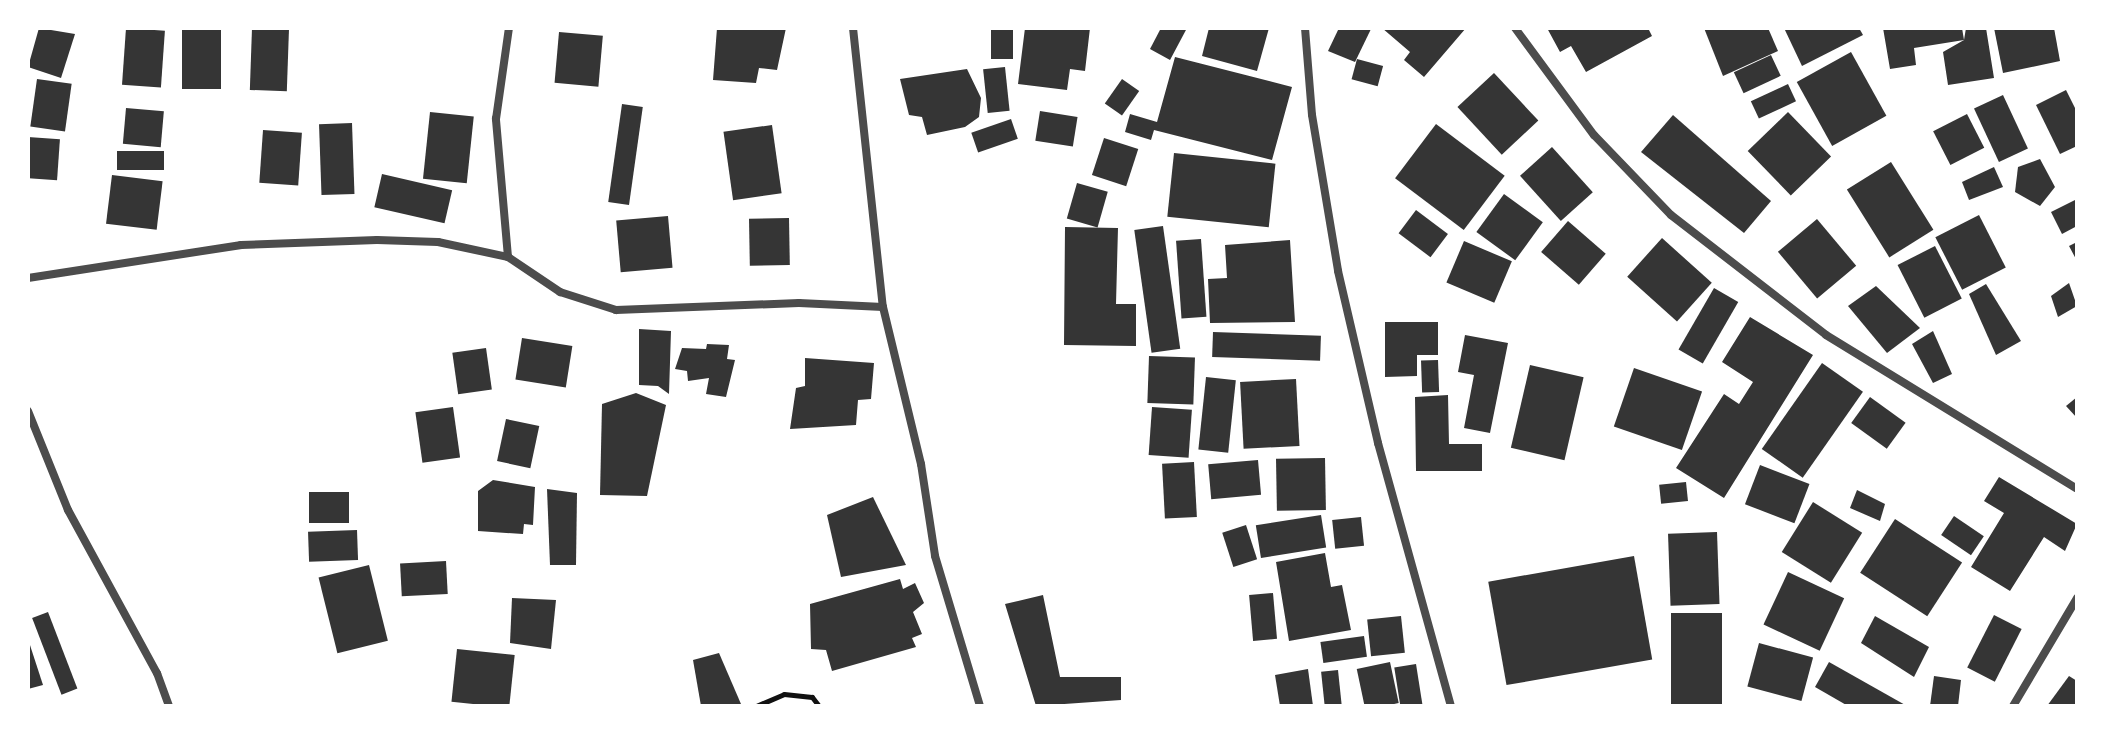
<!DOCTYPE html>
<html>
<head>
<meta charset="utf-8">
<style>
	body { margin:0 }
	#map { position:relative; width:2105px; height:734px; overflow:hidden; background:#fff; font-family:Montserrat,sans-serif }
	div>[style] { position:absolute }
	.building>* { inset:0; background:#353535; transform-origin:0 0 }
	.path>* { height:5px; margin:-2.5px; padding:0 2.5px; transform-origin:2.5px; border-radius:2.5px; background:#111 }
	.minor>* { height:8px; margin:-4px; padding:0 4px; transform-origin:4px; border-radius:4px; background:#4c4c4c }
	span { translate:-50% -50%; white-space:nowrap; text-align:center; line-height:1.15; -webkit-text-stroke:7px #fff; paint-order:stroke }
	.frame { position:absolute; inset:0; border:30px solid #fff; pointer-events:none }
</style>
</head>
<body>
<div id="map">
	<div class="building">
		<div style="clip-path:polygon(39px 28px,75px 34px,61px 78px,28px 67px)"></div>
		<div style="left:126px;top:28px;width:39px;height:57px;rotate:4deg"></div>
		<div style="left:182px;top:28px;width:39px;height:61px"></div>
		<div style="left:252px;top:28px;width:37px;height:62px;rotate:2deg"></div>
		<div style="clip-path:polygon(717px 28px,786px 28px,777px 70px,759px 68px,756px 83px,713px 80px)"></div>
		<div style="left:991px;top:28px;width:22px;height:31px"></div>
		<div style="clip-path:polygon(1025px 28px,1090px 28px,1085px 71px,1070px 69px,1067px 90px,1018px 84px)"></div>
		<div style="clip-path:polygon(1161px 28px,1187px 28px,1170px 60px,1150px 49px)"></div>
		<div style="clip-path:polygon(1209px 28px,1269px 28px,1257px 71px,1202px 56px)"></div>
		<div style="clip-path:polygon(1339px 28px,1371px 29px,1355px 62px,1328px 51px)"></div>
		<div style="clip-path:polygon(1382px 28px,1466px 28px,1424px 77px,1404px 60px,1410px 52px)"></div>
		<div style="clip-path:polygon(1547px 28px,1648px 28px,1652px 36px,1586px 72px,1571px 46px,1560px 52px)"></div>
		<div style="clip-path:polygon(1704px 28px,1768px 28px,1778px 51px,1723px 76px)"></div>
		<div style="clip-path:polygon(1784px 28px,1859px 28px,1863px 35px,1802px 66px)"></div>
		<div style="clip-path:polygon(1883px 28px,1962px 28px,1964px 40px,1914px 48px,1916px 65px,1890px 69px)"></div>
		<div style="clip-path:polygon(1966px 28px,1986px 28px,1994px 78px,1948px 85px,1943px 52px,1964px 40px)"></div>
		<div style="clip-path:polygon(1994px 28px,2054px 28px,2060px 61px,2003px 73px)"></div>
		<div style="left:559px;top:32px;width:44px;height:51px;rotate:5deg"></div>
		<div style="left:1851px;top:52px;width:73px;height:62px;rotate:61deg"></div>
		<div style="left:1771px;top:55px;width:23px;height:41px;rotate:65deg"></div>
		<div style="clip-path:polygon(1175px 57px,1292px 87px,1272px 160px,1154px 130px,1151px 140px,1125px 132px,1130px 114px,1157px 122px)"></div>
		<div style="left:1357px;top:59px;width:27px;height:21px;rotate:15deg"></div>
		<div style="left:1005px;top:67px;width:44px;height:22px;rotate:84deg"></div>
		<div style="clip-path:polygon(967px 69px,981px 98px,979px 117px,965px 127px,927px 135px,922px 117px,909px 115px,900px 79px)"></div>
		<div style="left:1494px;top:73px;width:65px;height:50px;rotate:47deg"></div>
		<div style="left:37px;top:79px;width:35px;height:48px;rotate:8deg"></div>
		<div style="left:1122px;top:79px;width:21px;height:30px;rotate:35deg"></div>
		<div style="left:1788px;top:84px;width:19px;height:41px;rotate:65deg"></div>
		<div style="clip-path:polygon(2066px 90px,2077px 112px,2077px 146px,2060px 154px,2036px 105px)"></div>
		<div style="left:2003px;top:95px;width:59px;height:32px;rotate:65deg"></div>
		<div style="left:622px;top:104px;width:21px;height:99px;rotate:8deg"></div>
		<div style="left:126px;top:108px;width:38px;height:36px;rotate:5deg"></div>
		<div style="left:1040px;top:111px;width:38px;height:30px;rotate:9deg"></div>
		<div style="left:430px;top:112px;width:44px;height:67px;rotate:6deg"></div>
		<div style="left:1788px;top:112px;width:62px;height:56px;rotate:46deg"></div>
		<div style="left:1967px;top:114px;width:38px;height:38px;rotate:63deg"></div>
		<div style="clip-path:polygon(1673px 115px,1771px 201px,1744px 233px,1641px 152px)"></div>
		<div style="left:1011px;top:119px;width:21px;height:42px;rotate:71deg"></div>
		<div style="left:352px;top:123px;width:71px;height:33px;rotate:88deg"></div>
		<div style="left:1436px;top:124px;width:86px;height:68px;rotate:37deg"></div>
		<div style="left:772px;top:125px;width:69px;height:49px;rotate:82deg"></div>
		<div style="left:263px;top:130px;width:39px;height:53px;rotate:4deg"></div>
		<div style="left:28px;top:137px;width:32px;height:41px;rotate:4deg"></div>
		<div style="left:1104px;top:138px;width:36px;height:39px;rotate:18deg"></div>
		<div style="left:1552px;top:147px;width:61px;height:43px;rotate:48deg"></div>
		<div style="left:117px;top:151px;width:47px;height:19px"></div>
		<div style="left:1174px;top:153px;width:102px;height:64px;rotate:6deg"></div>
		<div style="clip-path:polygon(2040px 159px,2055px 187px,2040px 206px,2015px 192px,2018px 167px)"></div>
		<div style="left:1891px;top:162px;width:80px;height:52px;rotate:58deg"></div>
		<div style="clip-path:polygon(1994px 167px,2003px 187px,1969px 200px,1962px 182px)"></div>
		<div style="left:382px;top:174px;width:72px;height:34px;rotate:13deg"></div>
		<div style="left:112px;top:175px;width:51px;height:49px;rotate:7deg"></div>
		<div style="left:1077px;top:183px;width:32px;height:37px;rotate:16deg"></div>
		<div style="left:1504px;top:194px;width:48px;height:47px;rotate:36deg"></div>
		<div style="clip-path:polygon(2077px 199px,2077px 226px,2062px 234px,2051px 212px)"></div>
		<div style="left:1416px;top:210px;width:40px;height:29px;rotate:37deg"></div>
		<div style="left:1979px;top:215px;width:59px;height:49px;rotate:63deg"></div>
		<div style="left:668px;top:216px;width:52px;height:52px;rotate:85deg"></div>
		<div style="left:789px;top:218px;width:47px;height:40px;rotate:89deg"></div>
		<div style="left:1817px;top:219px;width:61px;height:51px;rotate:50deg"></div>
		<div style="left:1568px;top:221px;width:50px;height:41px;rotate:41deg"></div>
		<div style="left:1163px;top:226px;width:124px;height:29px;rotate:82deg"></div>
		<div style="clip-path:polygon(1065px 227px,1118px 228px,1116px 304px,1136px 304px,1136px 346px,1064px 345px)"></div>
		<div style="left:1662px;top:238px;width:67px;height:52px;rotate:42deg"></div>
		<div style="left:1201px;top:239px;width:78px;height:25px;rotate:86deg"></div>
		<div style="clip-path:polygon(1290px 240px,1295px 322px,1210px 323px,1208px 279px,1227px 278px,1225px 245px)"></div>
		<div style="left:1464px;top:241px;width:52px;height:45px;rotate:23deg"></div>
		<div style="clip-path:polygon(2077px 242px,2077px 261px,2069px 246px)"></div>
		<div style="left:1935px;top:246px;width:59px;height:42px;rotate:63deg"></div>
		<div style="clip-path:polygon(2069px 283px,2077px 306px,2058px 317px,2051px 296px)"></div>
		<div style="clip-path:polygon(1986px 284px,2021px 341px,1996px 355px,1969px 294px)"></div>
		<div style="clip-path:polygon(1876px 286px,1920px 328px,1887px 353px,1848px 306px)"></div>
		<div style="left:1714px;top:288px;width:28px;height:71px;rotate:30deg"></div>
		<div style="clip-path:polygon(1750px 317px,1813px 355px,1724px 498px,1676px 468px,1724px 394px,1739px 404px,1753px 382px,1722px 362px)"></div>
		<div style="clip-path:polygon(1385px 322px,1438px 322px,1438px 355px,1417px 355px,1417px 376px,1385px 377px)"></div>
		<div style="clip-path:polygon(639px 329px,671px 331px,669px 394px,658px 386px,639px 385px)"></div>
		<div style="clip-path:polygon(1933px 331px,1952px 374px,1933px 383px,1912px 344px)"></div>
		<div style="left:1213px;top:332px;width:108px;height:25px;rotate:2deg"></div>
		<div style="clip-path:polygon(1465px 335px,1508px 343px,1490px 433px,1464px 428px,1474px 375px,1458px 372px)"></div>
		<div style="left:522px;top:338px;width:51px;height:42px;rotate:9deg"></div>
		<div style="clip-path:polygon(707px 344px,729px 345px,727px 359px,735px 360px,726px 397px,706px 394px,709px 378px,688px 381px,687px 371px,675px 369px,682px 348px,706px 349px)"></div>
		<div style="left:486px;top:348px;width:42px;height:34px;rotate:82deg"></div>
		<div style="left:1149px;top:356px;width:46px;height:47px;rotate:2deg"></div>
		<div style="clip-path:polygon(805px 358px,874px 363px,871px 399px,858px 400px,856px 425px,790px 429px,796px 388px,805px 386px)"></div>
		<div style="left:1438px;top:360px;width:32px;height:17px;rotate:88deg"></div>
		<div style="left:1822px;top:363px;width:50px;height:105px;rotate:35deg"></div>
		<div style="left:1530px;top:365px;width:55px;height:85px;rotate:13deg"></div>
		<div style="left:1634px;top:368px;width:72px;height:62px;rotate:19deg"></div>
		<div style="left:1206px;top:377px;width:30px;height:73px;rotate:6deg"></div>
		<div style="left:1296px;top:379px;width:67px;height:56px;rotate:87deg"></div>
		<div style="clip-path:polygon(636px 393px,666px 405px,647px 496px,600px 495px,602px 404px)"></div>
		<div style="clip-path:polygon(1448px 395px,1449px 444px,1482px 444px,1482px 471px,1416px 471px,1415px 397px)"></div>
		<div style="left:1870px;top:397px;width:44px;height:32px;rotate:36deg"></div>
		<div style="clip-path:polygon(2077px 397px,2077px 418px,2066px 406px)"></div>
		<div style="left:453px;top:407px;width:51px;height:38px;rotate:82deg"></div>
		<div style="left:1152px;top:407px;width:40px;height:48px;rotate:4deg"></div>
		<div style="left:506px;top:419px;width:34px;height:43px;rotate:12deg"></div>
		<div style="left:1325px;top:458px;width:52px;height:49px;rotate:89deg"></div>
		<div style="left:1258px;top:460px;width:35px;height:50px;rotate:85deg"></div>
		<div style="left:1194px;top:462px;width:55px;height:32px;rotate:87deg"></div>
		<div style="left:1760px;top:465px;width:53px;height:42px;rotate:21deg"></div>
		<div style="clip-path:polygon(1999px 477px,2077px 524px,2065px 551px,2044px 537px,2010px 591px,1971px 567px,2004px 513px,1984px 501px)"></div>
		<div style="clip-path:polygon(493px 480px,535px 487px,533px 525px,524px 524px,523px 534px,478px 531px,478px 491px)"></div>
		<div style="left:1686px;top:482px;width:19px;height:27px;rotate:84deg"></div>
		<div style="clip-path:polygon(547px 489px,577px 493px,576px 565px,550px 565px)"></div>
		<div style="clip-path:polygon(1857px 490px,1885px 504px,1880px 521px,1850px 508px)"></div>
		<div style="left:349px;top:492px;width:31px;height:40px;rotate:90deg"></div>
		<div style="clip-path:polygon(873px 497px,906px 565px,841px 577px,827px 515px)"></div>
		<div style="left:1813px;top:502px;width:58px;height:59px;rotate:32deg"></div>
		<div style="left:1321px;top:515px;width:33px;height:66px;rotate:81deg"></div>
		<div style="left:1954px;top:516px;width:36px;height:23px;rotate:34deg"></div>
		<div style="left:1361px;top:517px;width:29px;height:29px;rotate:84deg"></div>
		<div style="left:1895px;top:519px;width:80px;height:64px;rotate:33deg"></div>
		<div style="left:1246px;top:525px;width:36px;height:25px;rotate:72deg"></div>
		<div style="left:357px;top:530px;width:30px;height:49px;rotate:88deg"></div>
		<div style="left:1717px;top:532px;width:72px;height:49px;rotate:88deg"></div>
		<div style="clip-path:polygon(1325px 553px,1331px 587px,1342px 585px,1351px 630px,1289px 641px,1276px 562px)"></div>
		<div style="left:1634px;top:556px;width:105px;height:148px;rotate:80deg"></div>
		<div style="left:446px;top:561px;width:33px;height:46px;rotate:87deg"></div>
		<div style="left:369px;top:565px;width:78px;height:52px;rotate:76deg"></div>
		<div style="left:1788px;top:572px;width:62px;height:58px;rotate:25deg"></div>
		<div style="clip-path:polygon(900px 579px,903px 589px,915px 583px,924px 603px,913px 612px,922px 634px,912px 638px,916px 647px,832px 671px,826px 650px,811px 649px,810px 604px)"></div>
		<div style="left:1273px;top:593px;width:46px;height:24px;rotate:85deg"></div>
		<div style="clip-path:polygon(1043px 595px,1060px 677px,1121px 677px,1121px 700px,1036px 706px,1005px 604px)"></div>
		<div style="clip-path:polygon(512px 598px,556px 600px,551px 649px,510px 643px)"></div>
		<div style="left:48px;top:612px;width:82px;height:17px;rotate:69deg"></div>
		<div style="left:1671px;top:613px;width:51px;height:93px"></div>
		<div style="left:1994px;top:615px;width:31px;height:59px;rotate:27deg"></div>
		<div style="left:1401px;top:616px;width:37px;height:34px;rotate:84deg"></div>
		<div style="clip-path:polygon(1875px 616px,1929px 647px,1914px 677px,1861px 643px)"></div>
		<div style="left:1364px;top:636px;width:21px;height:44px;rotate:82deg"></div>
		<div style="clip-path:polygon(28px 639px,43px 685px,28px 689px)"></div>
		<div style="left:1759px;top:643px;width:56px;height:45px;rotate:15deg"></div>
		<div style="left:457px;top:649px;width:58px;height:53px;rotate:6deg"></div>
		<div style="clip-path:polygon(719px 653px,741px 704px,701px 706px,693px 660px)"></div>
		<div style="left:1390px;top:662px;width:42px;height:34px;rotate:78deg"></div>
		<div style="clip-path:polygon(1829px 662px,1907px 706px,1848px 706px,1815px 687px)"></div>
		<div style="left:1416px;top:664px;width:43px;height:22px;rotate:81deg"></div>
		<div style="clip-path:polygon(1308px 669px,1313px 706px,1280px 706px,1275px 675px)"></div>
		<div style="left:1338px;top:670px;width:36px;height:17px;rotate:84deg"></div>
		<div style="clip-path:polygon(1934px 676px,1961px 680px,1958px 706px,1930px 706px)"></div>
		<div style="clip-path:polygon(2069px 676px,2077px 681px,2077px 706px,2047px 706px)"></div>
	</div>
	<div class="path">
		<div style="left:756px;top:706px;width:30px;rotate:-23deg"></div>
		<div style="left:784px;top:694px;width:28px;rotate:6deg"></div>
		<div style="left:812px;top:697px;width:11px;rotate:52deg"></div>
	</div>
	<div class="minor">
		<div style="left:853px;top:28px;width:281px;rotate:83.9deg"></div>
		<div style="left:883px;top:307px;width:162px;rotate:76.4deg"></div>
		<div style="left:921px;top:464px;width:93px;rotate:81.3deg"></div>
		<div style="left:935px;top:556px;width:157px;rotate:73.3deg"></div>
		<div style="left:1305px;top:28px;width:87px;rotate:85.4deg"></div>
		<div style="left:1312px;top:115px;width:158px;rotate:80.5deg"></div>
		<div style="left:1338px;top:271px;width:177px;rotate:76.9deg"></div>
		<div style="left:1378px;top:443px;width:273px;rotate:74.5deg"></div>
		<div style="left:1515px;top:28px;width:133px;rotate:53.6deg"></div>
		<div style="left:1594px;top:135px;width:111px;rotate:46.1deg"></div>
		<div style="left:1671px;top:215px;width:196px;rotate:37.7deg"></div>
		<div style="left:1826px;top:335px;width:294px;rotate:31.5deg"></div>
		<div style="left:508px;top:257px;width:139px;rotate:-95deg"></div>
		<div style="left:496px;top:119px;width:92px;rotate:-81.9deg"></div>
		<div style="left:28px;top:278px;width:216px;rotate:-8.8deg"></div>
		<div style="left:241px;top:245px;width:136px;rotate:-2.1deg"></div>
		<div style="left:377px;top:240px;width:61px;rotate:1.9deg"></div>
		<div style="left:438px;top:242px;width:72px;rotate:12.1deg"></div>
		<div style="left:508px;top:257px;width:63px;rotate:33.9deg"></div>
		<div style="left:560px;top:292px;width:59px;rotate:17.8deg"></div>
		<div style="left:616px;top:310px;width:183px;rotate:-2.2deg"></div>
		<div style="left:799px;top:303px;width:84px;rotate:2.7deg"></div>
		<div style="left:28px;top:411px;width:107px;rotate:68deg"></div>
		<div style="left:68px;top:510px;width:186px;rotate:61.4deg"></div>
		<div style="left:157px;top:673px;width:35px;rotate:70deg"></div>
		<div style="left:2013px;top:706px;width:126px;rotate:-59.3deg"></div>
	</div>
	<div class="frame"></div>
</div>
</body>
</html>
